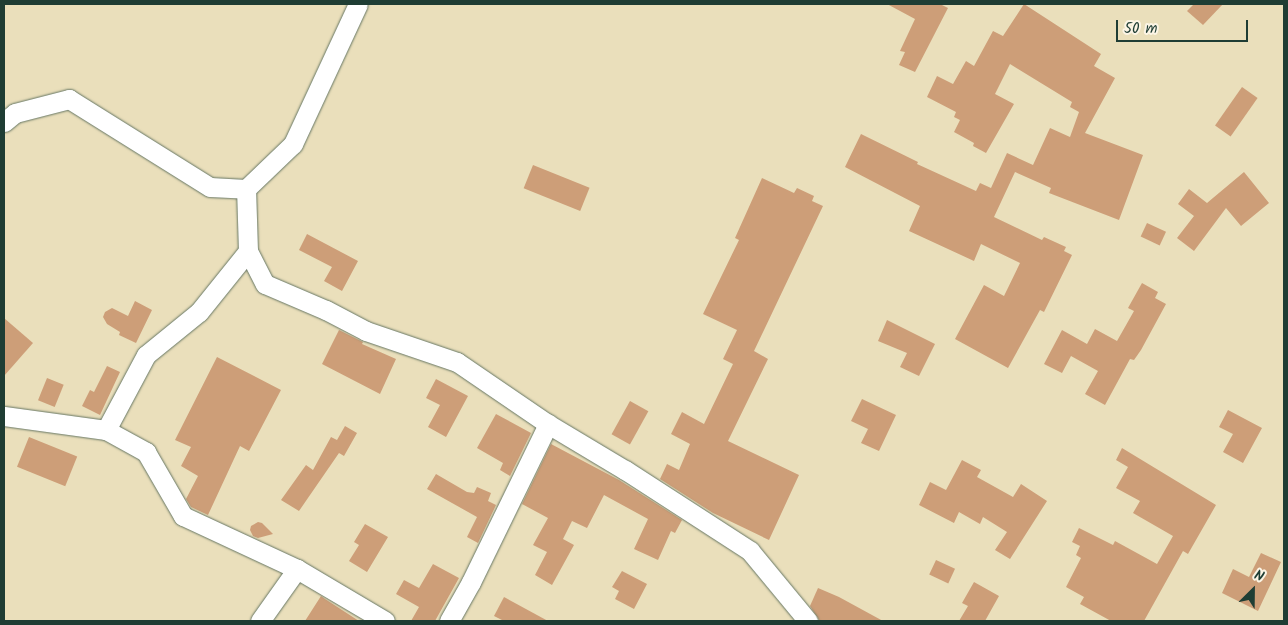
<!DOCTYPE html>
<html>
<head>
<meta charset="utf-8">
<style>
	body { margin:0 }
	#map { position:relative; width:1288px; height:625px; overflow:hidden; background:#eadfbb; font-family:Kalam,sans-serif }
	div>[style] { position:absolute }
	.building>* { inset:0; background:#cd9e78; transform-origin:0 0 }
	.roads { filter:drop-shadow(0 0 1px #667663) drop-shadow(0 0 1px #667663) }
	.minor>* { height:19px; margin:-9.5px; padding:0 9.5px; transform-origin:9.5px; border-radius:9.5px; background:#fff }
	span { translate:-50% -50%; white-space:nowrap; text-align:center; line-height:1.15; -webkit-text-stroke:4.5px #fcf5e5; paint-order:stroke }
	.frame { position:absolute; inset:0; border:5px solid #1f3d34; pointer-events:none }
	.north { position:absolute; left:1228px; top:565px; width:50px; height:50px; -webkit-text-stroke:4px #fcf5e5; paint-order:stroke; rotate:23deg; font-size:14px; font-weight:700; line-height:20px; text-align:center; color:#1f3d34 }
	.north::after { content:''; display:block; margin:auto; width:18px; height:22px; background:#1f3d34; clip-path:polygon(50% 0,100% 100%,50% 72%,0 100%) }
	.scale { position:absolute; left:1116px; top:20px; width:132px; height:22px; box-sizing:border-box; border:2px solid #1f3d34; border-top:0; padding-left:6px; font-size:15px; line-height:18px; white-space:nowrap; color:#1f3d34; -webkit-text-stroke:4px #fcf5e5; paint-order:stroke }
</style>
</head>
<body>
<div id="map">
	<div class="building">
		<div style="clip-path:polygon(887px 4px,940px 4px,948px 8px,915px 72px,899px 65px,905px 52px,900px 51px,915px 19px)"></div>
		<div style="clip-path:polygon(1024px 4px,1101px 54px,1094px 66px,1115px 78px,1085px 133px,1143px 155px,1119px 220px,1049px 193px,1051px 188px,1015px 172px,994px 217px,1042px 240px,1044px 237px,1066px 247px,1064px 251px,1072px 255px,1044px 312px,1040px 310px,1008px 368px,955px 339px,984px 285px,1004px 296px,1020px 263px,981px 244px,974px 261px,909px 231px,920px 206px,845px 167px,861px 134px,918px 162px,917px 164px,976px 191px,980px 183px,991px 188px,1007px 153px,1033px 165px,1050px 128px,1070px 137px,1079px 112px,1070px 107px,1072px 102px,1010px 64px,995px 94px,1014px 104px,986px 153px,973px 146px,974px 143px,954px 132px,960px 120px,954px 117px,956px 112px,927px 97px,937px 76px,953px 84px,966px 61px,974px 66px,993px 31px,1003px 36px)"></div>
		<div style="clip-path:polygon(1194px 4px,1223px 4px,1203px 25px,1187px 11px)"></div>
		<div style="left:1242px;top:87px;width:19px;height:47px;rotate:35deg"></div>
		<div style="left:533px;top:165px;width:61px;height:25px;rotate:22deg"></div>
		<div style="clip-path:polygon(1244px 172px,1269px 203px,1241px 226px,1226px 208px,1194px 251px,1177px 238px,1194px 216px,1178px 204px,1189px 189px,1207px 203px)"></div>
		<div style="clip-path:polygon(762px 178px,794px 193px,797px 188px,814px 196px,812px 201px,823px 206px,754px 351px,768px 359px,728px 441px,799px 475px,769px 540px,713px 513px,660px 479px,667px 464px,679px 470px,690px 444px,671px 434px,682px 412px,704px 424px,733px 364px,723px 359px,737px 330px,703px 314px,739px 240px,735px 238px)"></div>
		<div style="left:1147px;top:223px;width:21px;height:15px;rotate:25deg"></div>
		<div style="clip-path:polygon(307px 234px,358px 261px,342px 291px,324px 281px,332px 267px,299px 250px)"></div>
		<div style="clip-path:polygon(1142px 283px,1158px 292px,1155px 298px,1166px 304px,1141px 350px,1134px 360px,1130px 359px,1105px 405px,1085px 394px,1098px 371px,1071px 356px,1062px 373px,1044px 364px,1062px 330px,1087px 344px,1095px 329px,1117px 341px,1134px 311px,1128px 308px)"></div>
		<div style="clip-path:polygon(135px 301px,152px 310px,136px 343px,119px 335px,120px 332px,107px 324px,103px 317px,105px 312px,112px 308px,128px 316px)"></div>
		<div style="clip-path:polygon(4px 318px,33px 343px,4px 376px)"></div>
		<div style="clip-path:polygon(887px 320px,935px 344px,919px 376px,900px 367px,907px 353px,878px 341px)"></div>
		<div style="clip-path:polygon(339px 330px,363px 342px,362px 344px,396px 359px,380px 394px,322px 364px)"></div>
		<div style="clip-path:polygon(217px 357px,281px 390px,249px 451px,240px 446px,208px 515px,191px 507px,186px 499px,198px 476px,181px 466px,191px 447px,175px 440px)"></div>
		<div style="clip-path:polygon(107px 366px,120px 372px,100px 415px,82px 406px,90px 390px,94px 392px)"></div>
		<div style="left:47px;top:378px;width:18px;height:24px;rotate:22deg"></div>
		<div style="clip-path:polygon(436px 379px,468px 396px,446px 437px,428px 427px,440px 405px,426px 398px)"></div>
		<div style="clip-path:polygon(862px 399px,896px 415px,879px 451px,861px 443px,868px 429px,851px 421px)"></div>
		<div style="left:630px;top:401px;width:21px;height:38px;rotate:29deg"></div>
		<div style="clip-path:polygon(1228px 410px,1262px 428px,1243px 463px,1223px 452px,1233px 434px,1219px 427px)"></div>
		<div style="clip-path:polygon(496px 414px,531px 433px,510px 476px,500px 470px,503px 463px,477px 448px)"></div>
		<div style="clip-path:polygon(345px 426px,357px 433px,344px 456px,339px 453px,299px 511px,281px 500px,306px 465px,313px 470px,331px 437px,337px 440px)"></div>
		<div style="left:29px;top:437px;width:52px;height:32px;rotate:22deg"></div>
		<div style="clip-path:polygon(551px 444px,619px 480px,682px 520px,675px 533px,671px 531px,658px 560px,634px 549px,648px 519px,604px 495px,587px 528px,572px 521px,563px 539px,574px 545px,552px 585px,535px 575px,547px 552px,533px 545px,548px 518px,522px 504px)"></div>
		<div style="clip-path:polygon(1122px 448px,1216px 505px,1188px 554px,1183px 551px,1144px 621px,1111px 621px,1080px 604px,1084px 597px,1066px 587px,1081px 558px,1076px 555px,1080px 546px,1072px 542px,1079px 528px,1113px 545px,1115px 541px,1157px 564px,1173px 536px,1133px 513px,1140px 501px,1116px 488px,1128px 467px,1116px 460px)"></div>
		<div style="clip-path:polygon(962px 460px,981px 470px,977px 477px,1013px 497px,1021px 484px,1047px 501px,1010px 559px,995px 550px,1007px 532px,983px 517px,980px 524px,959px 512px,954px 523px,919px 505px,930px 482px,946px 490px)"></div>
		<div style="clip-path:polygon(436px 474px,467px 492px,474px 493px,477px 487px,491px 493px,488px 501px,496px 505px,478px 543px,467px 537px,477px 517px,427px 489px)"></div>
		<div style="clip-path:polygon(258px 522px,262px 523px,273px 534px,258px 538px,253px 536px,250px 530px,251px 526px)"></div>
		<div style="clip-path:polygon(365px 524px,388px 537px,367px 572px,349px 561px,359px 545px,354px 542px)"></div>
		<div style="clip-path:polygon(1261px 553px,1281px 562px,1258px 611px,1222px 593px,1233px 569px,1249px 577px)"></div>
		<div style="left:936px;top:560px;width:21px;height:16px;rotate:25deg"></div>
		<div style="clip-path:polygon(433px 564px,459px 578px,435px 621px,411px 621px,419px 607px,396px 594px,404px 580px,419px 588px)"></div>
		<div style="clip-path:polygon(622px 571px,647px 584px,634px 609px,615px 599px,619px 591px,612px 587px)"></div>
		<div style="clip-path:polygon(974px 582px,999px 596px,985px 621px,959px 621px,968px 606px,962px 603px)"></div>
		<div style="clip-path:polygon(818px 588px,839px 597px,883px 621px,819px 620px,810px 606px)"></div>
		<div style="clip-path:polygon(321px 596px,325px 599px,359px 621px,305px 621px)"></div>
		<div style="clip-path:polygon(504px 597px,548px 621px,504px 621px,494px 616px)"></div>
	</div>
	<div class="roads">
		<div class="minor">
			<div style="left:4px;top:122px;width:14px;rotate:-39deg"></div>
			<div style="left:15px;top:113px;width:56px;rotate:-14.5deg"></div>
			<div style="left:69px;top:99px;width:166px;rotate:32deg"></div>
			<div style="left:210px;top:187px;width:36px;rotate:3deg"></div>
			<div style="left:246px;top:189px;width:65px;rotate:-43.8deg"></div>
			<div style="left:293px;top:144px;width:154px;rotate:-65.1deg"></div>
			<div style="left:248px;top:251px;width:37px;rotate:63deg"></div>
			<div style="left:265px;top:284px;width:66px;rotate:23.1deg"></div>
			<div style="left:326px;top:310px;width:45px;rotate:27.7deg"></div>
			<div style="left:366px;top:331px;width:96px;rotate:18.8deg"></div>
			<div style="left:457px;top:362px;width:110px;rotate:34.3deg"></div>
			<div style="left:548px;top:424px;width:90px;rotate:30.9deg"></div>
			<div style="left:625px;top:470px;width:149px;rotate:32.9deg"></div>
			<div style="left:750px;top:551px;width:91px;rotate:50.4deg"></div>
			<div style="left:4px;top:416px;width:103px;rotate:7.8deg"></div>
			<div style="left:106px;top:430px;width:46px;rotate:28.8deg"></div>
			<div style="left:146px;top:452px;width:74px;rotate:60deg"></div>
			<div style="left:183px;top:516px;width:126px;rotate:24.9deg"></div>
			<div style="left:297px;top:569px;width:102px;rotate:30.6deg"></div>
			<div style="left:106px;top:430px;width:85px;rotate:-61.9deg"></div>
			<div style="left:146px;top:355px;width:68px;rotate:-39.1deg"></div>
			<div style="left:199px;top:312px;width:78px;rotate:-51.2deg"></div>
			<div style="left:248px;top:251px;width:62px;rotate:-91.8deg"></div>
			<div style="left:260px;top:621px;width:64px;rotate:-54.6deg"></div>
			<div style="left:449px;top:621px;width:45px;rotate:-60.6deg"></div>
			<div style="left:471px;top:582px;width:176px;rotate:-64deg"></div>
		</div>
	</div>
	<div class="frame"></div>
	<div class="north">N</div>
	<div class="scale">50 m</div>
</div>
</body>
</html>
